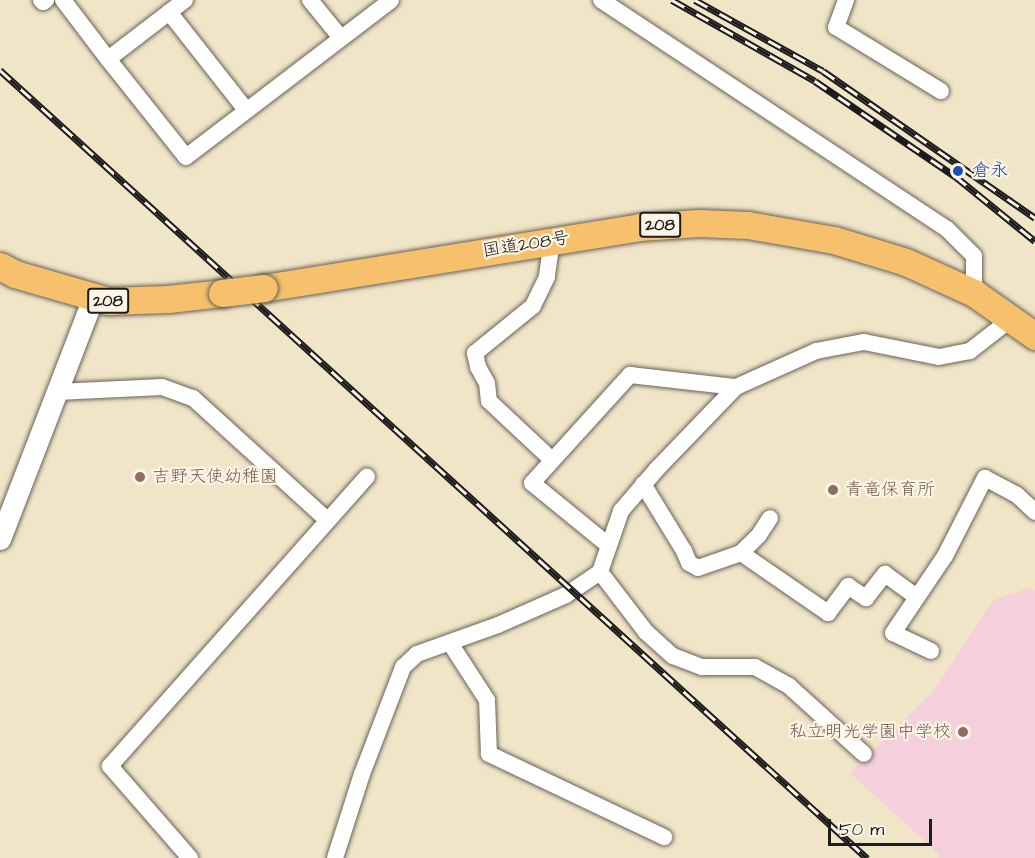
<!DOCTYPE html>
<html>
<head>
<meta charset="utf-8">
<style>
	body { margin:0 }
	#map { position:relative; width:1035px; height:858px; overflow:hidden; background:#f1e5c8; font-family:"Architects Daughter","Klee One",sans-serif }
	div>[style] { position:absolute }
	.built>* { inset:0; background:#f5cfdb }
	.roads { filter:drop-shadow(0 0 2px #676258) drop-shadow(0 0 2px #676258) }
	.minor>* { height:16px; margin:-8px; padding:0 8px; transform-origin:8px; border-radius:8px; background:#fff }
	.tertiary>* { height:21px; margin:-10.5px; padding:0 10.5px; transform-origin:10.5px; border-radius:10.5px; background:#fff }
	.trunk>* { height:27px; margin:-13.5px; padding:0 13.5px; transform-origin:13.5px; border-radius:13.5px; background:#f7c06c }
	.rail>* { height:7px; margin-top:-3.5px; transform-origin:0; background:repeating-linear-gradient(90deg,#fcf5e5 0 14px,#1c1c1c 0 28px); box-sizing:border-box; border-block:2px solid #1c1c1c }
	.bridges { filter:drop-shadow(0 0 2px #676258) drop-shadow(0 0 2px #676258) }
	.trunk-bridge>* { height:27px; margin:-13.5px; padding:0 13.5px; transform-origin:13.5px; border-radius:13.5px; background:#f7c06c }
	.dots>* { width:16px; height:16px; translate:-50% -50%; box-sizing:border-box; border:3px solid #fcf5e5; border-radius:50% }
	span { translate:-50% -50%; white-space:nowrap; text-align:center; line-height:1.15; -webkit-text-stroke:4.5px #fcf5e5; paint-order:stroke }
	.shield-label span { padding:2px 4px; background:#fcf5e5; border:2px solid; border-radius:4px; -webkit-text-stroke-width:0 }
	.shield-label { font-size:16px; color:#1c1c1c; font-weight:700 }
	.transit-label { font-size:18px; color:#164399 }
	.left { translate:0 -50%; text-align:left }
	.street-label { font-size:18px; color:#1c1c1c }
	.education-label { font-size:18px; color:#785e54 }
	.right { translate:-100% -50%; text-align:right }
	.scale { position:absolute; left:828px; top:819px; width:104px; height:27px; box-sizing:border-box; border:3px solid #1c1c1c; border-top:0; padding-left:8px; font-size:18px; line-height:21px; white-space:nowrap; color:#1c1c1c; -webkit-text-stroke:4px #fcf5e5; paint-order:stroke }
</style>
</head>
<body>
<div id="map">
	<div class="built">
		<div style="clip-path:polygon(1030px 588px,1035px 591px,1035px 858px,938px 858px,940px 855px,850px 773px,934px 691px,993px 600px)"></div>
	</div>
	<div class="roads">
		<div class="minor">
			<div style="left:41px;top:0;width:3px;rotate:45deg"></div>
			<div style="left:43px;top:2px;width:4px;rotate:-34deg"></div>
			<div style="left:63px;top:0;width:74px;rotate:52.7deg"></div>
			<div style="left:185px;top:0;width:97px;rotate:142.5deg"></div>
			<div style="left:108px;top:59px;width:125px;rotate:51.5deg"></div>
			<div style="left:186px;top:157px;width:258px;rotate:-37.4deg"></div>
			<div style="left:310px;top:0;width:49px;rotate:50.8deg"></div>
			<div style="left:601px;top:0;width:415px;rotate:33.5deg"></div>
			<div style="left:947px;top:229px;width:38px;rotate:45deg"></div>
			<div style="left:974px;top:256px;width:37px;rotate:90deg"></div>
			<div style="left:846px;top:0;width:29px;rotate:110deg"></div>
			<div style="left:836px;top:27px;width:123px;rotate:31.4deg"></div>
			<div style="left:169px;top:12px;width:125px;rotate:51.8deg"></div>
			<div style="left:552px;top:240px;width:37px;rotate:98deg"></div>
			<div style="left:547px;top:277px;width:32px;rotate:116deg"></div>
			<div style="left:533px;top:306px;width:75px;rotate:141deg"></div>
			<div style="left:475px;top:353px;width:14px;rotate:78deg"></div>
			<div style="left:478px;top:367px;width:18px;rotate:61deg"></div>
			<div style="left:487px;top:383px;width:18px;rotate:84deg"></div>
			<div style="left:489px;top:401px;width:86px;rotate:43.1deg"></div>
			<div style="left:57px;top:392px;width:105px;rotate:-2.7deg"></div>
			<div style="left:162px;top:387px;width:33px;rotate:20deg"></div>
			<div style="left:193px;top:398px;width:181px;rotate:42.3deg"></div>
			<div style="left:643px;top:484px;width:79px;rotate:58.5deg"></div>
			<div style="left:684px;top:551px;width:13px;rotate:67deg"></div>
			<div style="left:689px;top:563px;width:10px;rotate:29deg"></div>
			<div style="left:698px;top:568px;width:46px;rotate:-19.2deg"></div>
			<div style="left:741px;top:553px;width:25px;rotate:-45deg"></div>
			<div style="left:759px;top:535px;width:20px;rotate:-57deg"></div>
			<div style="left:608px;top:545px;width:98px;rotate:-140.8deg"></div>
			<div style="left:532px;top:483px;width:146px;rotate:-47.8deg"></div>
			<div style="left:630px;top:375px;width:107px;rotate:6.5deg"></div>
			<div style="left:741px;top:553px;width:106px;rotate:34.6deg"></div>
			<div style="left:828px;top:613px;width:34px;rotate:-53deg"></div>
			<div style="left:848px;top:586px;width:22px;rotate:34deg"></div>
			<div style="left:866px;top:598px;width:31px;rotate:-52deg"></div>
			<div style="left:885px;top:574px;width:39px;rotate:36deg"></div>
			<div style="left:600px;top:572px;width:76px;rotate:52.5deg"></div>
			<div style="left:646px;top:632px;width:36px;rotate:42deg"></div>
			<div style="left:673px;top:656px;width:31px;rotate:21deg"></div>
			<div style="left:702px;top:667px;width:53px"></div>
			<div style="left:755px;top:667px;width:39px;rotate:29deg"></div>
			<div style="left:789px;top:686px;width:101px;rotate:42.2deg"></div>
			<div style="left:450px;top:643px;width:68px;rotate:57deg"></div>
			<div style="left:487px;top:700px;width:54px;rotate:87.9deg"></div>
			<div style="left:489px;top:754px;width:194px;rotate:25.4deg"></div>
			<div style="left:931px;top:651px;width:42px;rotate:-154.7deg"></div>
			<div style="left:893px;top:633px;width:93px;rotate:-56deg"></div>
			<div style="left:945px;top:556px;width:88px;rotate:-62.9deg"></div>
			<div style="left:985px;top:478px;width:36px;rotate:28deg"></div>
			<div style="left:1017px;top:495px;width:25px;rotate:43deg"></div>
			<div style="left:190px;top:858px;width:122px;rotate:-131deg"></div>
			<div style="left:110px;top:766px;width:387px;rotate:-48.4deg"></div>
			<div style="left:335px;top:858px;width:88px;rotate:-72.2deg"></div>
			<div style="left:362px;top:774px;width:115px;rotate:-69deg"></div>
			<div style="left:403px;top:667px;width:19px;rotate:-43deg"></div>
			<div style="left:417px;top:654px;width:86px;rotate:-19.7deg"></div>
			<div style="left:498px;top:625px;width:74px;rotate:-23.8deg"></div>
			<div style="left:566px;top:595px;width:41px;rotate:-34.1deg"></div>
			<div style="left:600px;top:572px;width:65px;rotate:-71deg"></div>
			<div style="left:621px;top:511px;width:54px;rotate:-49.5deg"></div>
			<div style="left:656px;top:470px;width:115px;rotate:-46.1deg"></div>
			<div style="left:736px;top:387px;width:88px;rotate:-24.2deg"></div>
			<div style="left:816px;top:351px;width:49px;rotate:-10.6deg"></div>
			<div style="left:864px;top:342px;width:76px;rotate:11.3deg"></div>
			<div style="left:939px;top:357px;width:32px;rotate:-11deg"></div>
			<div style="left:970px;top:351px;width:52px;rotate:-38deg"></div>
		</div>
		<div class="tertiary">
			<div style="left:0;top:539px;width:258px;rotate:-68.9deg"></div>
		</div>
		<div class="trunk">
			<div style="left:0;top:266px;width:17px;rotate:28deg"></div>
			<div style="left:15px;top:274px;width:97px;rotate:16.2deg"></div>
			<div style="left:108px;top:301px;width:60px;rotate:-1.9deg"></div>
			<div style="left:168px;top:299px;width:54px;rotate:-6.3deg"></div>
			<div style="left:264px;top:288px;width:380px;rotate:-9.2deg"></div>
			<div style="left:639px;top:227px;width:60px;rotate:-3.8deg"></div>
			<div style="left:699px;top:223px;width:49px;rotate:2.3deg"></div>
			<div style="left:748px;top:225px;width:87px;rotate:9.9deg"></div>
			<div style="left:834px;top:240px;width:75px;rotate:17deg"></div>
			<div style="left:906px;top:262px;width:75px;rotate:24.5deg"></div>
			<div style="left:974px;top:293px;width:75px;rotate:35.2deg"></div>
		</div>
	</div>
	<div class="rail">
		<div style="left:672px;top:0;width:164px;rotate:29.5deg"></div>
		<div style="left:815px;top:81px;width:169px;rotate:34.2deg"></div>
		<div style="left:955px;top:176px;width:103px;rotate:39.1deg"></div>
		<div style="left:695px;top:0;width:146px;rotate:29deg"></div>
		<div style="left:823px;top:71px;width:258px;rotate:34.7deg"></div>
		<div style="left:0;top:70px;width:1172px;rotate:42.27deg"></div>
	</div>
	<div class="bridges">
		<div class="trunk-bridge">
			<div style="left:222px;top:293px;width:42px;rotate:-6.8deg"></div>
		</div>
	</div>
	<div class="dots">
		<div style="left:958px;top:171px;background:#1a4fb4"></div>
		<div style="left:140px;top:477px;background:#8d6e63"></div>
		<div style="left:833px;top:490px;background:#8d6e63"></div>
		<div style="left:963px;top:732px;background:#8d6e63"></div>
	</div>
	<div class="shield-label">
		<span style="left:660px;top:225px">208</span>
		<span style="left:108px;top:301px">208</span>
	</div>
	<div class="transit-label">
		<span class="left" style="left:972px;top:171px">倉永</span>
	</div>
	<div class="street-label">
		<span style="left:526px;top:245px;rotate:-9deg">国道208号</span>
	</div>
	<div class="education-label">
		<span class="left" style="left:152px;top:477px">吉野天使幼稚園</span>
		<span class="left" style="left:845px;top:490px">青竜保育所</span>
		<span class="right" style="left:951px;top:732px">私立明光学園中学校</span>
	</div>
	<div class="scale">50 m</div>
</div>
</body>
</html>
